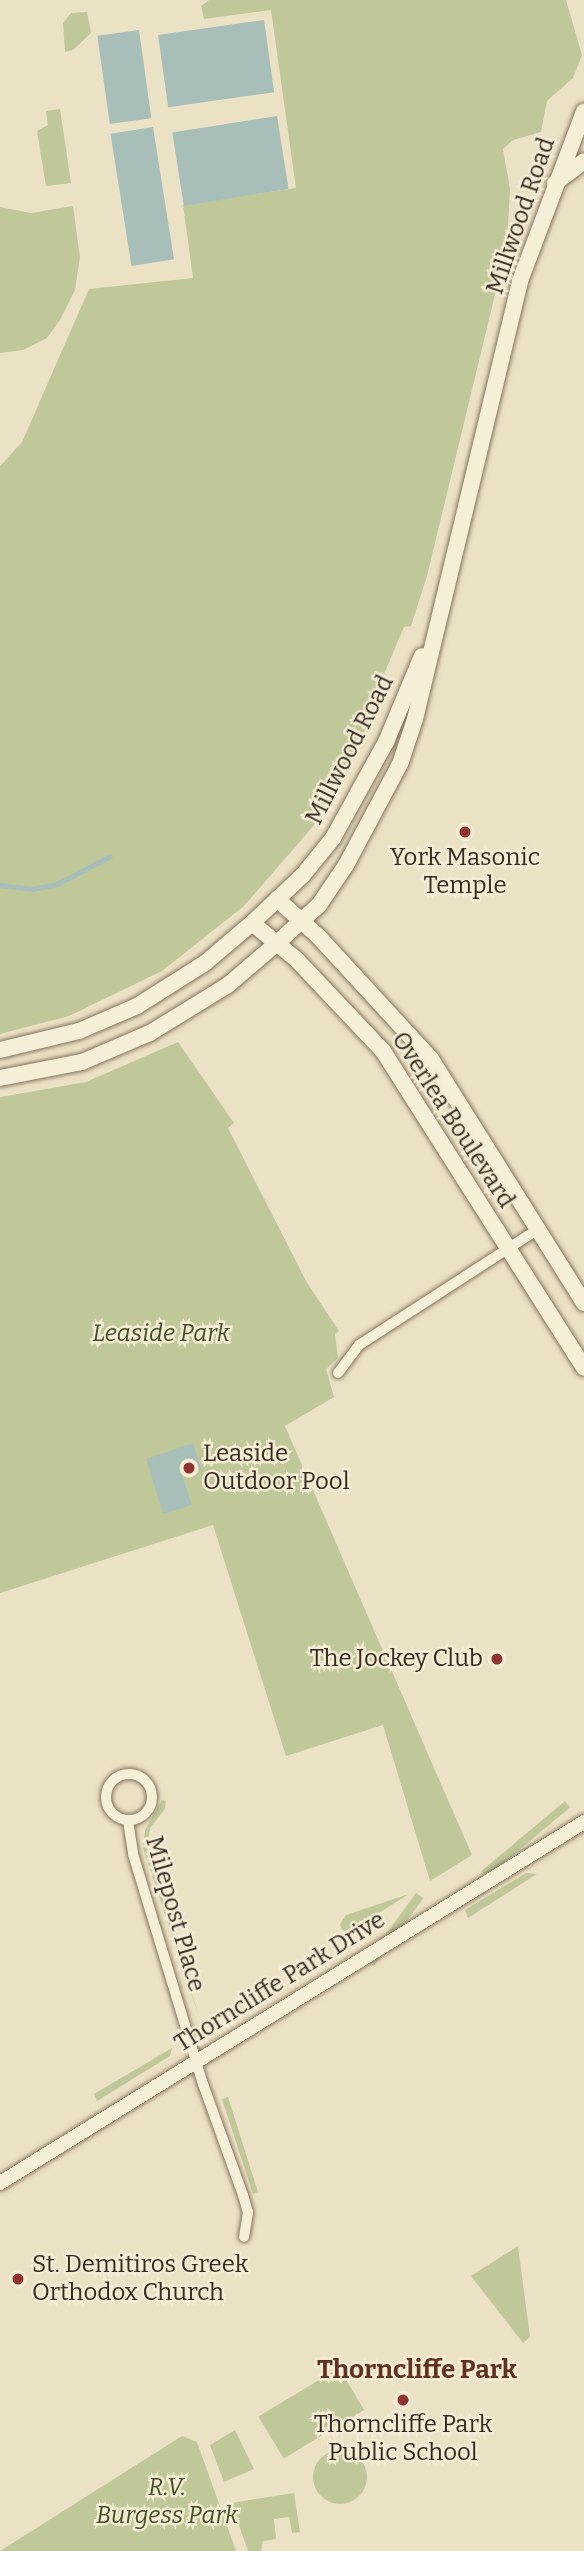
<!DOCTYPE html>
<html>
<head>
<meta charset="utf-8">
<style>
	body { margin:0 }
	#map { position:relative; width:584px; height:2551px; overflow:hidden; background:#ebe1c5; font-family:Bitter,serif }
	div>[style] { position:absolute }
	.green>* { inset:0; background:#c0c89a; transform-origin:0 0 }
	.round { border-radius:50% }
	.water>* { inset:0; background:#a7beb9; transform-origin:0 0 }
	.stream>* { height:4.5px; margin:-2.25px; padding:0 2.25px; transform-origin:2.25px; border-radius:2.25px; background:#a7beb9 }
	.roads { filter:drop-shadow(0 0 2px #84745d) drop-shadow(0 0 2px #84745d) }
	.minor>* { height:10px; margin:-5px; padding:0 5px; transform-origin:5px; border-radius:5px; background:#f6efd8 }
	.minor>.ring { margin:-5px; padding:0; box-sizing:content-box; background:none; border:10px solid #f6efd8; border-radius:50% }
	.tertiary>* { height:14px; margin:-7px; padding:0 7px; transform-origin:7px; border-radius:7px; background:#f6efd8 }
	.secondary>* { height:16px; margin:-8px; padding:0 8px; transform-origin:8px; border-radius:8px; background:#f6efd8 }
	.dots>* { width:19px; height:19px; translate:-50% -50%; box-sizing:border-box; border:4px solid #f3ebd4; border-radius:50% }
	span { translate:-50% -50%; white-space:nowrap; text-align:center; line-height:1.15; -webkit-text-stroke:5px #f3ebd4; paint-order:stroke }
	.street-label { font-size:24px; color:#362b1f }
	.poi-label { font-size:24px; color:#362b1f }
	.left { translate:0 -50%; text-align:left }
	.right { translate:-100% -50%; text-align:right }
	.park-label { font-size:24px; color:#445028; font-style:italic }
	.neighbourhood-label { font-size:26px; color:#5f3222; font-weight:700 }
</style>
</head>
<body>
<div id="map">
	<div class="green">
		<div style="clip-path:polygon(209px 0,566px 0,582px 55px,573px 78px,547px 101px,541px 132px,513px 140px,503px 149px,510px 189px,507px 245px,427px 576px,411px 626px,404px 627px,368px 712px,367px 728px,322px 816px,244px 906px,162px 971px,69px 1016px,0 1034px,0 466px,22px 442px,89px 289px,193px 278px,183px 205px,296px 188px,271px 10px,204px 19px,201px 6px)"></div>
		<div style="clip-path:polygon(87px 12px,91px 33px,73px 50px,65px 52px,63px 23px,71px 13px)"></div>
		<div style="clip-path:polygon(60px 109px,71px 183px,46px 186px,37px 131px,48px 125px,46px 111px)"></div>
		<div style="clip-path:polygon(73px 206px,80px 257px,75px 290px,60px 320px,47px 338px,23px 350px,0 353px,0 207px,31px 213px)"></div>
		<div style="clip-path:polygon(178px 1042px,234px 1123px,228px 1128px,306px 1281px,339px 1331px,335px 1334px,338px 1358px,326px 1369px,334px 1397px,285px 1426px,472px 1855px,430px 1881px,383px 1725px,286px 1756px,213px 1525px,0 1593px,0 1097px,86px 1082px)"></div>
		<div style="clip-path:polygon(162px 1800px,166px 1801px,165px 1809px,150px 1828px,147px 1848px,200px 2020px,143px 1848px,145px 1830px)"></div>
		<div style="left:565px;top:1801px;width:8px;height:109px;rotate:50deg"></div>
		<div style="clip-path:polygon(526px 1873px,537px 1874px,468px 1918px,465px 1910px)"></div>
		<div style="left:416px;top:1893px;width:9px;height:84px;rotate:36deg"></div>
		<div style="clip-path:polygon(409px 1894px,344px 1935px,340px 1924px,346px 1915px)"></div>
		<div style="clip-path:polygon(172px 2048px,170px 2056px,97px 2101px,94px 2094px)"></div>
		<div style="clip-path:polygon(228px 2097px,258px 2192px,253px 2194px,222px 2099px)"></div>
		<div style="clip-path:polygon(518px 2246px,530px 2337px,523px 2343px,471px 2276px)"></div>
		<div style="left:339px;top:2368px;width:49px;height:94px;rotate:59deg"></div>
		<div style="clip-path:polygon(235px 2430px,254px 2469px,224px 2482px,210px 2445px)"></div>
		<div style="clip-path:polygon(182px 2436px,197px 2442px,236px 2551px,0 2551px)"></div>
		<div class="round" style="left:313px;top:2450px;width:54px;height:54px"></div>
		<div style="clip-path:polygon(294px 2493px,300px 2532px,292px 2533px,289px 2517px,274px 2519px,276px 2539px,263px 2541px,261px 2551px,248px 2551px,231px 2503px)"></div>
	</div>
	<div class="water">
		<div style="left:264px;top:20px;width:73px;height:107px;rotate:82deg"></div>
		<div style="left:139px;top:30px;width:89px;height:42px;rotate:82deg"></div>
		<div style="left:277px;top:116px;width:74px;height:106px;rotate:81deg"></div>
		<div style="left:153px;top:127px;width:134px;height:43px;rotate:81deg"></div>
		<div style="clip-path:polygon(193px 1443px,201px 1469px,182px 1475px,192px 1505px,163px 1514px,146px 1459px)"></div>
	</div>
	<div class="stream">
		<div style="left:0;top:885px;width:33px;rotate:7deg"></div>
		<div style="left:33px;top:889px;width:25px;rotate:-12deg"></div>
		<div style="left:57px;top:884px;width:59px;rotate:-27.4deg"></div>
	</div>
	<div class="roads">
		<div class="minor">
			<div style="left:338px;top:1373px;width:35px;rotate:-53deg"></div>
			<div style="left:359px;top:1345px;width:213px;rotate:-32.9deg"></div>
			<div class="ring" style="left:106px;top:1774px;width:36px;height:36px"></div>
			<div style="left:128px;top:1821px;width:33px;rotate:81deg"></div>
			<div style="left:133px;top:1854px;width:240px;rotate:73.1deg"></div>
			<div style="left:203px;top:2084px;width:118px;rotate:70.2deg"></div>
			<div style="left:243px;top:2195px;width:18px;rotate:74deg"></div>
			<div style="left:248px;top:2212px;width:25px;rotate:99deg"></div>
		</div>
		<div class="tertiary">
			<div style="left:0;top:2183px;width:687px;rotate:-31.72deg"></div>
		</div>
		<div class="secondary">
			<div style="left:555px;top:183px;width:36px;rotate:-37deg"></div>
			<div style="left:277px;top:899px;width:55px;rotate:42.1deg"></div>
			<div style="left:318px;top:936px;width:167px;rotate:47.4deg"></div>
			<div style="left:431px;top:1059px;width:288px;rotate:57.9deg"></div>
			<div style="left:252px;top:923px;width:57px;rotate:39.3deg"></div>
			<div style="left:296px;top:959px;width:127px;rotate:46.6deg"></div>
			<div style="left:383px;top:1051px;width:375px;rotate:57.6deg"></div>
			<div style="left:0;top:1050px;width:81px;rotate:-13.5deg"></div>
			<div style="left:79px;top:1031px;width:63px;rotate:-23.3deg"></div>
			<div style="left:137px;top:1006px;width:80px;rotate:-32.3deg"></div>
			<div style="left:205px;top:963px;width:62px;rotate:-40.4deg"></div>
			<div style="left:252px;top:923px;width:70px;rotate:-43.3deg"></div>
			<div style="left:303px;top:875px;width:48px;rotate:-51deg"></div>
			<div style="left:333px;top:838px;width:110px;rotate:-61.1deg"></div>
			<div style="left:386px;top:742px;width:93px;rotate:-67.3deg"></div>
			<div style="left:0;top:1078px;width:84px;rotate:-11deg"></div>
			<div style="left:82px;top:1062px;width:74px;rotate:-23.1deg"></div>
			<div style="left:150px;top:1033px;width:92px;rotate:-31.6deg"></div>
			<div style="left:228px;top:985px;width:65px;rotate:-40.6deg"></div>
			<div style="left:277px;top:943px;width:57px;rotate:-42.1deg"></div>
			<div style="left:319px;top:905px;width:48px;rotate:-56deg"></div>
			<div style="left:346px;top:865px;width:115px;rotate:-61.9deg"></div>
			<div style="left:400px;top:764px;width:47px;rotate:-71.6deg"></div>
			<div style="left:415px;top:719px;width:450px;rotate:-76.5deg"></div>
			<div style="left:520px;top:281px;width:181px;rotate:-69.3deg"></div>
		</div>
	</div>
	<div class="dots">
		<div style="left:465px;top:832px;background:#8f3531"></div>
		<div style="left:189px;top:1468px;background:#8f3531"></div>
		<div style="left:497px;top:1659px;background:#8f3531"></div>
		<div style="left:18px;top:2279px;background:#8f3531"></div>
		<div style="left:403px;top:2400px;background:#8f3531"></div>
	</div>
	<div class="street-label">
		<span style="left:521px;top:216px;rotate:-71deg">Millwood Road</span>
		<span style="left:350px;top:750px;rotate:-63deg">Millwood Road</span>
		<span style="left:453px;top:1120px;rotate:57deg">Overlea Boulevard</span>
		<span style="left:175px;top:1914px;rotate:74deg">Milepost Place</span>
		<span style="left:280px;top:1982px;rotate:-32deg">Thorncliffe Park Drive</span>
	</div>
	<div class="poi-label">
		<span style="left:465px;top:872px">York Masonic<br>Temple</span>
		<span class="left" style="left:203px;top:1468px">Leaside<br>Outdoor Pool</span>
		<span class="right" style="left:483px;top:1659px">The Jockey Club</span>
		<span class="left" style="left:32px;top:2279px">St. Demitiros Greek<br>Orthodox Church</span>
		<span style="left:403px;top:2439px">Thorncliffe Park<br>Public School</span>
	</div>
	<div class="park-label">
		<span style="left:161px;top:1334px">Leaside Park</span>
		<span style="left:167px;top:2502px">R.V.<br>Burgess Park</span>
	</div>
	<div class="neighbourhood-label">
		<span style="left:417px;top:2370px">Thorncliffe Park</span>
	</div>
</div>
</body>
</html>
